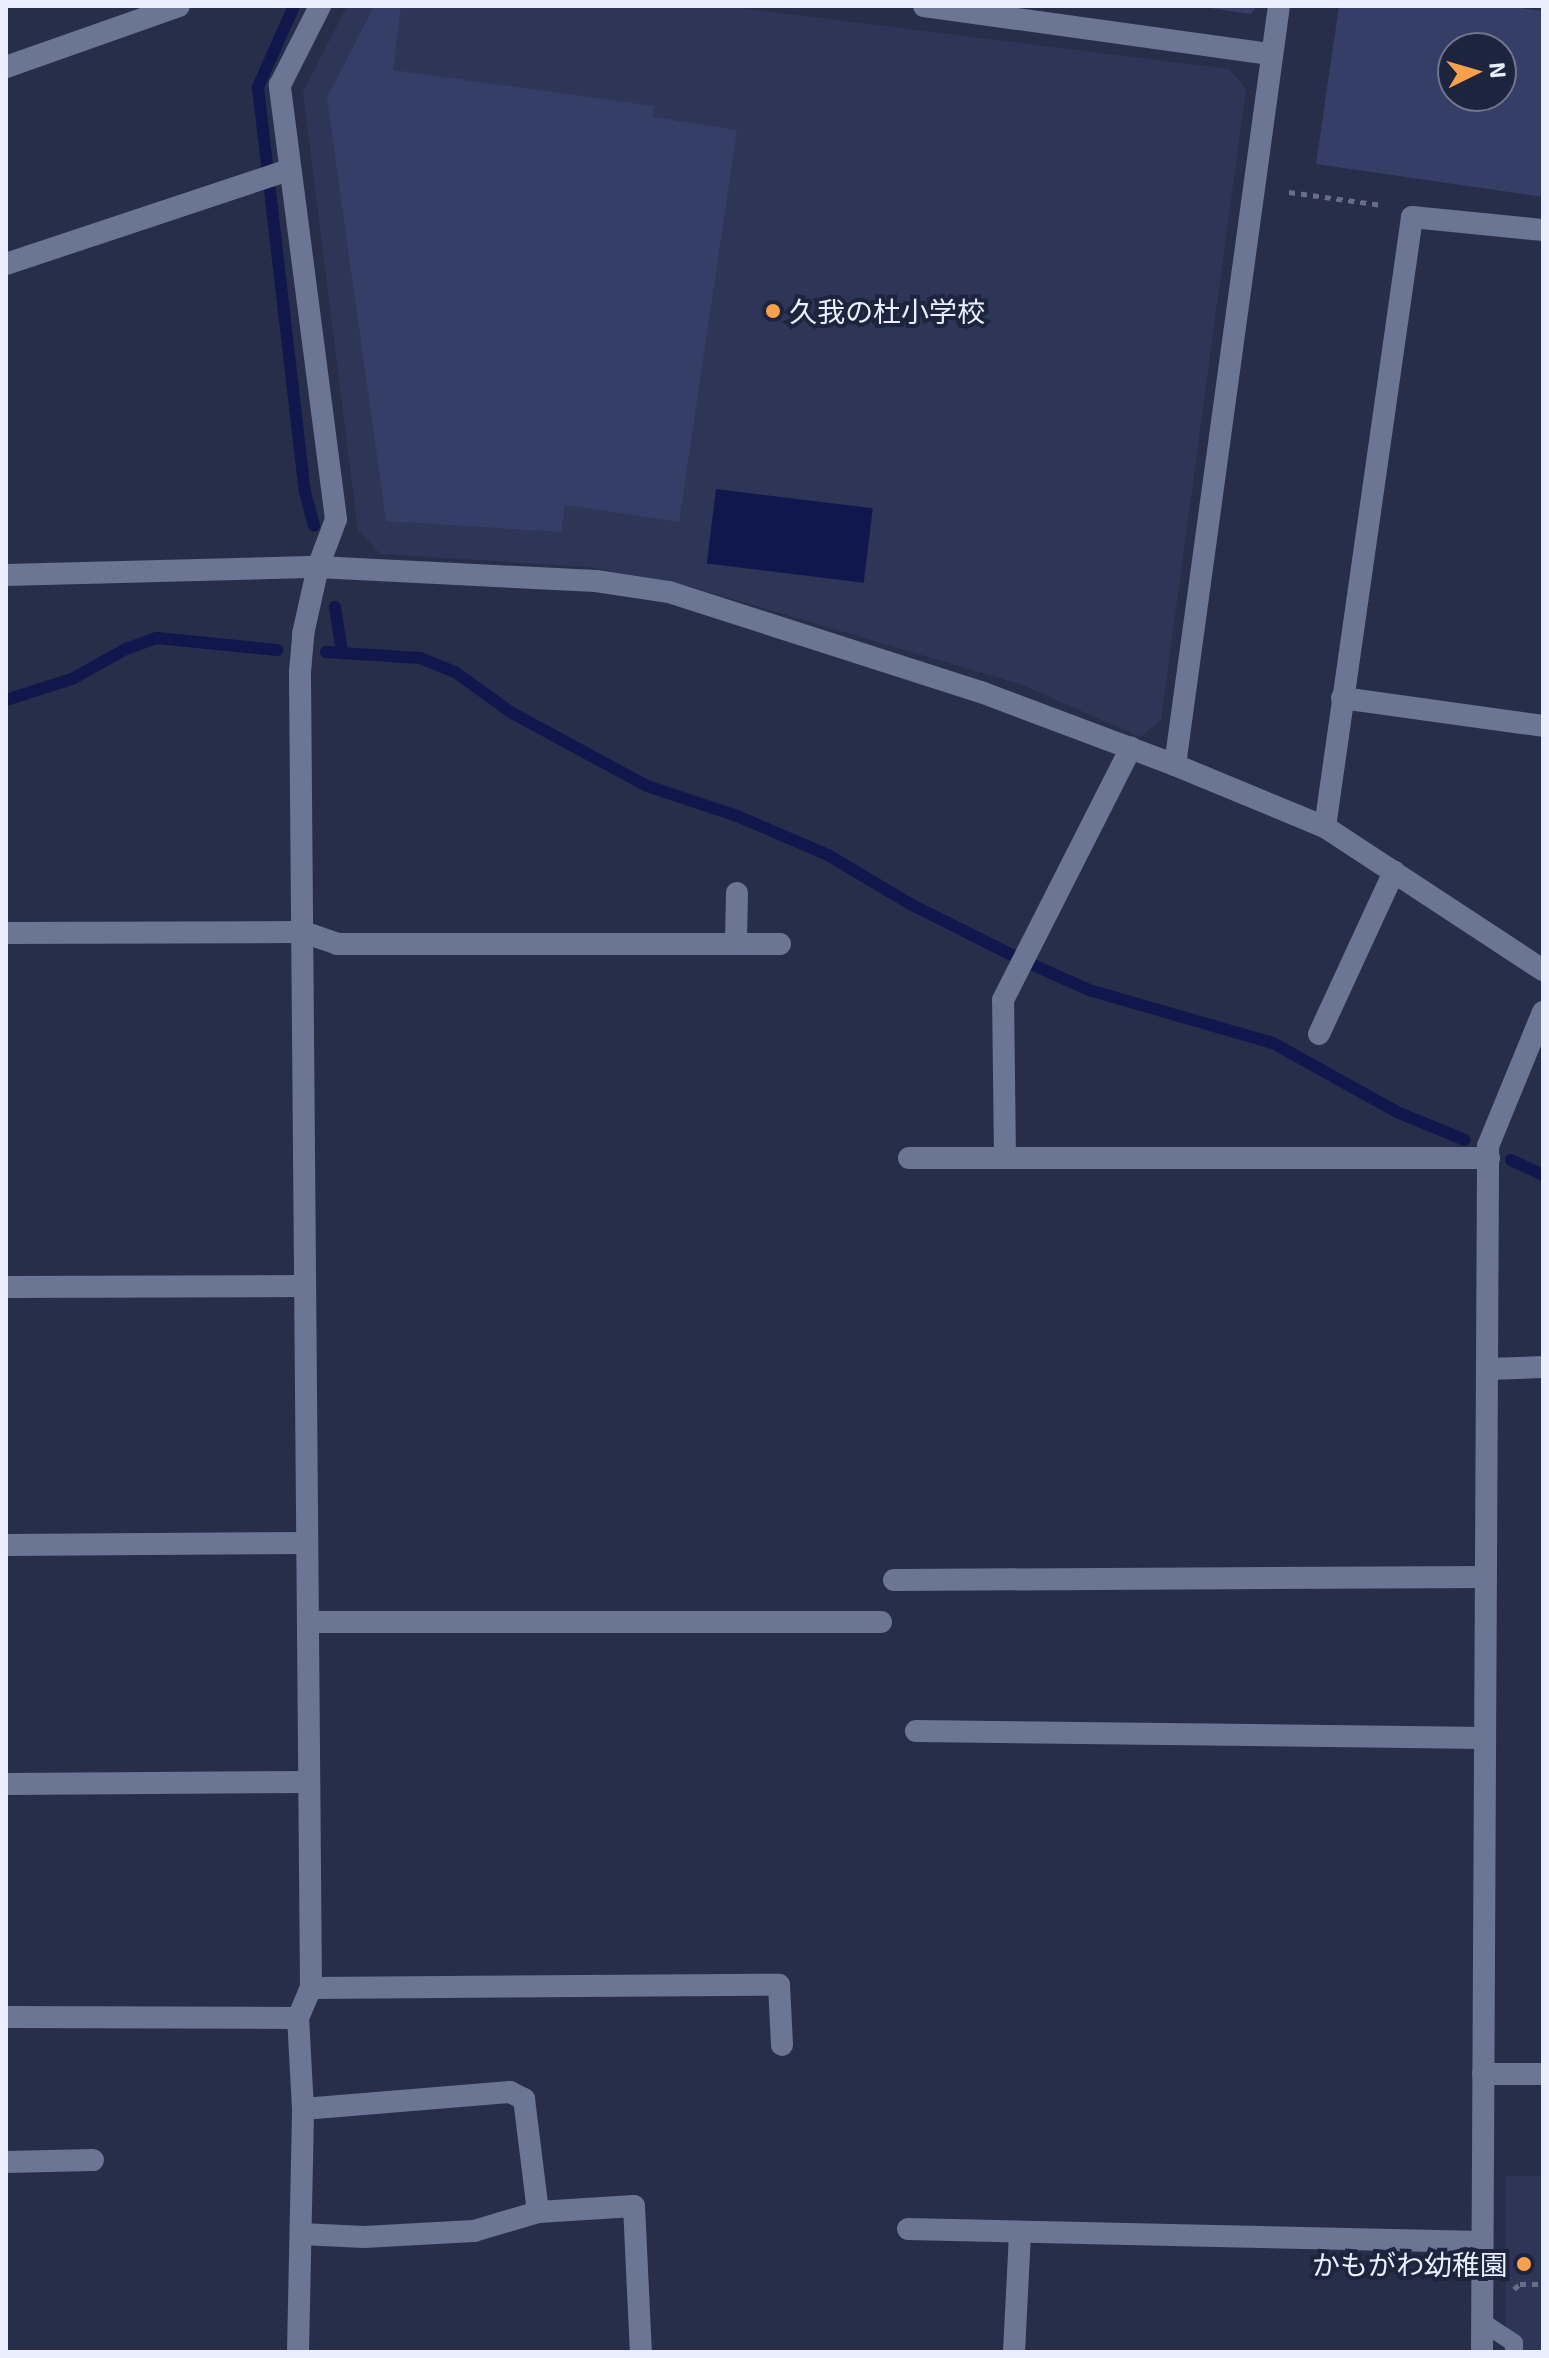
<!DOCTYPE html>
<html>
<head>
<meta charset="utf-8">
<style>
	body { margin:0 }
	#map { position:relative; width:1549px; height:2358px; overflow:hidden; background:#272e49; font-family:"Exo 2","Noto Sans JP",sans-serif }
	div>[style] { position:absolute }
	.built>* { inset:0; background:#2d3657; transform-origin:0 0 }
	.green>* { inset:0; background:#343e67 }
	.water>* { inset:0; background:#10174c; transform-origin:0 0 }
	.stream>* { height:12px; margin:-6px; padding:0 6px; transform-origin:6px; border-radius:6px; background:#10174c }
	.path>* { height:5px; margin-top:-2.5px; transform-origin:0; background:repeating-linear-gradient(90deg,#686e85 0 6px,transparent 0 12px) }
	.service>* { height:18px; margin:-9px; padding:0 9px; transform-origin:9px; border-radius:9px; background:#6b7594 }
	.minor>* { height:22px; margin:-11px; padding:0 11px; transform-origin:11px; border-radius:11px; background:#6b7594 }
	.tertiary>* { height:22px; margin:-11px; padding:0 11px; transform-origin:11px; border-radius:11px; background:#6b7594 }
	.dots>* { width:22px; height:22px; translate:-50% -50%; box-sizing:border-box; border:4px solid #1d243e; border-radius:50% }
	span { translate:-50% -50%; white-space:nowrap; text-align:center; line-height:1.15; -webkit-text-stroke:8px #1d243e; paint-order:stroke }
	.poi-label { font-size:28px; color:#eaeefd }
	.left { translate:0 -50%; text-align:left }
	.right { translate:-100% -50%; text-align:right }
	.frame { position:absolute; inset:0; border:8px solid #eaeefd; pointer-events:none }
	.north { position:absolute; left:1437px; top:32px; width:80px; height:80px; box-sizing:border-box; background:#1d243e; border:2px solid #6f758a; border-radius:50%; rotate:85deg; font-size:22px; font-weight:700; line-height:32px; text-align:center; color:#eaeefd }
	.north::after { content:''; display:block; margin:auto; width:28px; height:36px; background:#f9a04c; clip-path:polygon(50% 0,100% 100%,50% 72%,0 100%) }
</style>
</head>
<body>
<div id="map">
	<div class="built">
		<div style="clip-path:polygon(347px 6px,723px 6px,1229px 69px,1246px 89px,1161px 720px,1140px 737px,1020px 684px,692px 587px,589px 567px,380px 554px,358px 530px,303px 92px)"></div>
		<div style="left:1506px;top:2176px;width:37px;height:176px"></div>
	</div>
	<div class="green">
		<div style="clip-path:polygon(374px 6px,401px 6px,393px 70px,654px 106px,653px 117px,737px 130px,679px 522px,565px 505px,561px 532px,386px 521px,327px 98px)"></div>
		<div style="clip-path:polygon(1196px 6px,1257px 6px,1251px 14px)"></div>
		<div style="clip-path:polygon(evenodd,1339px 6px,1506px 6px,1543px 11px,1543px 197px,1316px 164px,1339px 6px,1453px 48px,1501px 48px,1501px 96px,1453px 96px,1453px 48px)"></div>
	</div>
	<div class="water">
		<div style="left:716px;top:489px;width:158px;height:75px;rotate:7deg"></div>
	</div>
	<div class="stream">
		<div style="left:294px;top:6px;width:89px;rotate:114deg"></div>
		<div style="left:258px;top:87px;width:408px;rotate:83.4deg"></div>
		<div style="left:305px;top:492px;width:35px;rotate:75deg"></div>
		<div style="left:335px;top:607px;width:47px;rotate:81.3deg"></div>
		<div style="left:326px;top:652px;width:94px;rotate:3.7deg"></div>
		<div style="left:420px;top:658px;width:38px;rotate:22deg"></div>
		<div style="left:455px;top:672px;width:70px;rotate:35.7deg"></div>
		<div style="left:512px;top:713px;width:153px;rotate:28.4deg"></div>
		<div style="left:647px;top:786px;width:95px;rotate:18.4deg"></div>
		<div style="left:737px;top:816px;width:99px;rotate:23.2deg"></div>
		<div style="left:828px;top:855px;width:98px;rotate:30.8deg"></div>
		<div style="left:912px;top:905px;width:123px;rotate:26.6deg"></div>
		<div style="left:1022px;top:960px;width:73px;rotate:24.1deg"></div>
		<div style="left:1089px;top:990px;width:191px;rotate:16.1deg"></div>
		<div style="left:1273px;top:1043px;width:144px;rotate:29.1deg"></div>
		<div style="left:1399px;top:1113px;width:71px;rotate:22.2deg"></div>
		<div style="left:6px;top:700px;width:69px;rotate:-17.7deg"></div>
		<div style="left:72px;top:679px;width:62px;rotate:-29.1deg"></div>
		<div style="left:126px;top:649px;width:33px;rotate:-20deg"></div>
		<div style="left:157px;top:638px;width:121px;rotate:5.7deg"></div>
		<div style="left:1511px;top:1160px;width:35px;rotate:25deg"></div>
	</div>
	<div class="path">
		<div style="left:1289px;top:192px;width:94px;rotate:8deg"></div>
		<div style="left:1514px;top:2289px;width:8px;rotate:-40deg"></div>
		<div style="left:1520px;top:2284px;width:23px"></div>
	</div>
	<div class="service">
		<div style="left:1482px;top:2322px;width:38px;rotate:33deg"></div>
		<div style="left:1514px;top:2343px;width:9px;rotate:90deg"></div>
	</div>
	<div class="minor">
		<div style="left:924px;top:6px;width:351px;rotate:7.9deg"></div>
		<div style="left:6px;top:67px;width:183px;rotate:-19.4deg"></div>
		<div style="left:6px;top:264px;width:297px;rotate:-18.4deg"></div>
		<div style="left:6px;top:575px;width:312px;rotate:-1.5deg"></div>
		<div style="left:318px;top:567px;width:278px;rotate:2.9deg"></div>
		<div style="left:596px;top:581px;width:74px;rotate:8.6deg"></div>
		<div style="left:669px;top:592px;width:328px;rotate:17.8deg"></div>
		<div style="left:981px;top:692px;width:207px;rotate:20.6deg"></div>
		<div style="left:1175px;top:765px;width:162px;rotate:22.5deg"></div>
		<div style="left:1325px;top:827px;width:261px;rotate:33.3deg"></div>
		<div style="left:1342px;top:698px;width:203px;rotate:7.9deg"></div>
		<div style="left:1325px;top:827px;width:616px;rotate:-81.88deg"></div>
		<div style="left:1412px;top:217px;width:132px;rotate:5.7deg"></div>
		<div style="left:6px;top:933px;width:297px;rotate:-0.2deg"></div>
		<div style="left:303px;top:932px;width:36px;rotate:19deg"></div>
		<div style="left:337px;top:944px;width:443px"></div>
		<div style="left:736px;top:943px;width:50px;rotate:-88.9deg"></div>
		<div style="left:1319px;top:1034px;width:179px;rotate:-65.2deg"></div>
		<div style="left:909px;top:1158px;width:580px"></div>
		<div style="left:1005px;top:1158px;width:158px;rotate:-90.7deg"></div>
		<div style="left:1003px;top:1000px;width:283px;rotate:-63.1deg"></div>
		<div style="left:6px;top:1287px;width:299px;rotate:-0.2deg"></div>
		<div style="left:1487px;top:1369px;width:56px;rotate:-2deg"></div>
		<div style="left:6px;top:1545px;width:301px;rotate:-0.4deg"></div>
		<div style="left:894px;top:1580px;width:592px;rotate:-0.29deg"></div>
		<div style="left:308px;top:1622px;width:573px"></div>
		<div style="left:916px;top:1731px;width:569px;rotate:0.7deg"></div>
		<div style="left:6px;top:1784px;width:303px;rotate:-0.4deg"></div>
		<div style="left:311px;top:1988px;width:468px;rotate:-0.4deg"></div>
		<div style="left:779px;top:1985px;width:60px;rotate:87.1deg"></div>
		<div style="left:6px;top:2017px;width:292px;rotate:0.2deg"></div>
		<div style="left:1483px;top:2074px;width:60px"></div>
		<div style="left:303px;top:2109px;width:208px;rotate:-4.7deg"></div>
		<div style="left:510px;top:2092px;width:16px;rotate:27deg"></div>
		<div style="left:524px;top:2099px;width:114px;rotate:82.9deg"></div>
		<div style="left:6px;top:2162px;width:87px;rotate:-1.3deg"></div>
		<div style="left:908px;top:2229px;width:574px;rotate:1.3deg"></div>
		<div style="left:301px;top:2234px;width:63px;rotate:2.7deg"></div>
		<div style="left:364px;top:2237px;width:110px;rotate:-3.1deg"></div>
		<div style="left:474px;top:2231px;width:67px;rotate:-16.5deg"></div>
		<div style="left:538px;top:2212px;width:96px;rotate:-3.6deg"></div>
		<div style="left:634px;top:2206px;width:146px;rotate:87.3deg"></div>
		<div style="left:298px;top:2352px;width:243px;rotate:-88.8deg"></div>
		<div style="left:303px;top:2109px;width:91px;rotate:-93.1deg"></div>
		<div style="left:298px;top:2018px;width:33px;rotate:-67deg"></div>
		<div style="left:311px;top:1988px;width:1316px;rotate:-90.48deg"></div>
		<div style="left:300px;top:672px;width:38px;rotate:-85deg"></div>
		<div style="left:303px;top:634px;width:69px;rotate:-77.4deg"></div>
		<div style="left:318px;top:567px;width:51px;rotate:-69.4deg"></div>
		<div style="left:336px;top:519px;width:438px;rotate:-97.4deg"></div>
		<div style="left:280px;top:85px;width:89px;rotate:-63.1deg"></div>
		<div style="left:1014px;top:2352px;width:120px;rotate:-87.1deg"></div>
		<div style="left:1482px;top:2352px;width:1206px;rotate:-89.71deg"></div>
		<div style="left:1488px;top:1146px;width:145px;rotate:-67.7deg"></div>
	</div>
	<div class="tertiary">
		<div style="left:1175px;top:765px;width:766px;rotate:-82.2deg"></div>
	</div>
	<div class="dots">
		<div style="left:773px;top:311px;background:#f9a04c"></div>
		<div style="left:1524px;top:2264px;background:#f9a04c"></div>
	</div>
	<div class="poi-label">
		<span class="left" style="left:789px;top:311px">久我の杜小学校</span>
		<span class="right" style="left:1508px;top:2264px">かもがわ幼稚園</span>
	</div>
	<div class="frame"></div>
	<div class="north">N</div>
</div>
</body>
</html>
